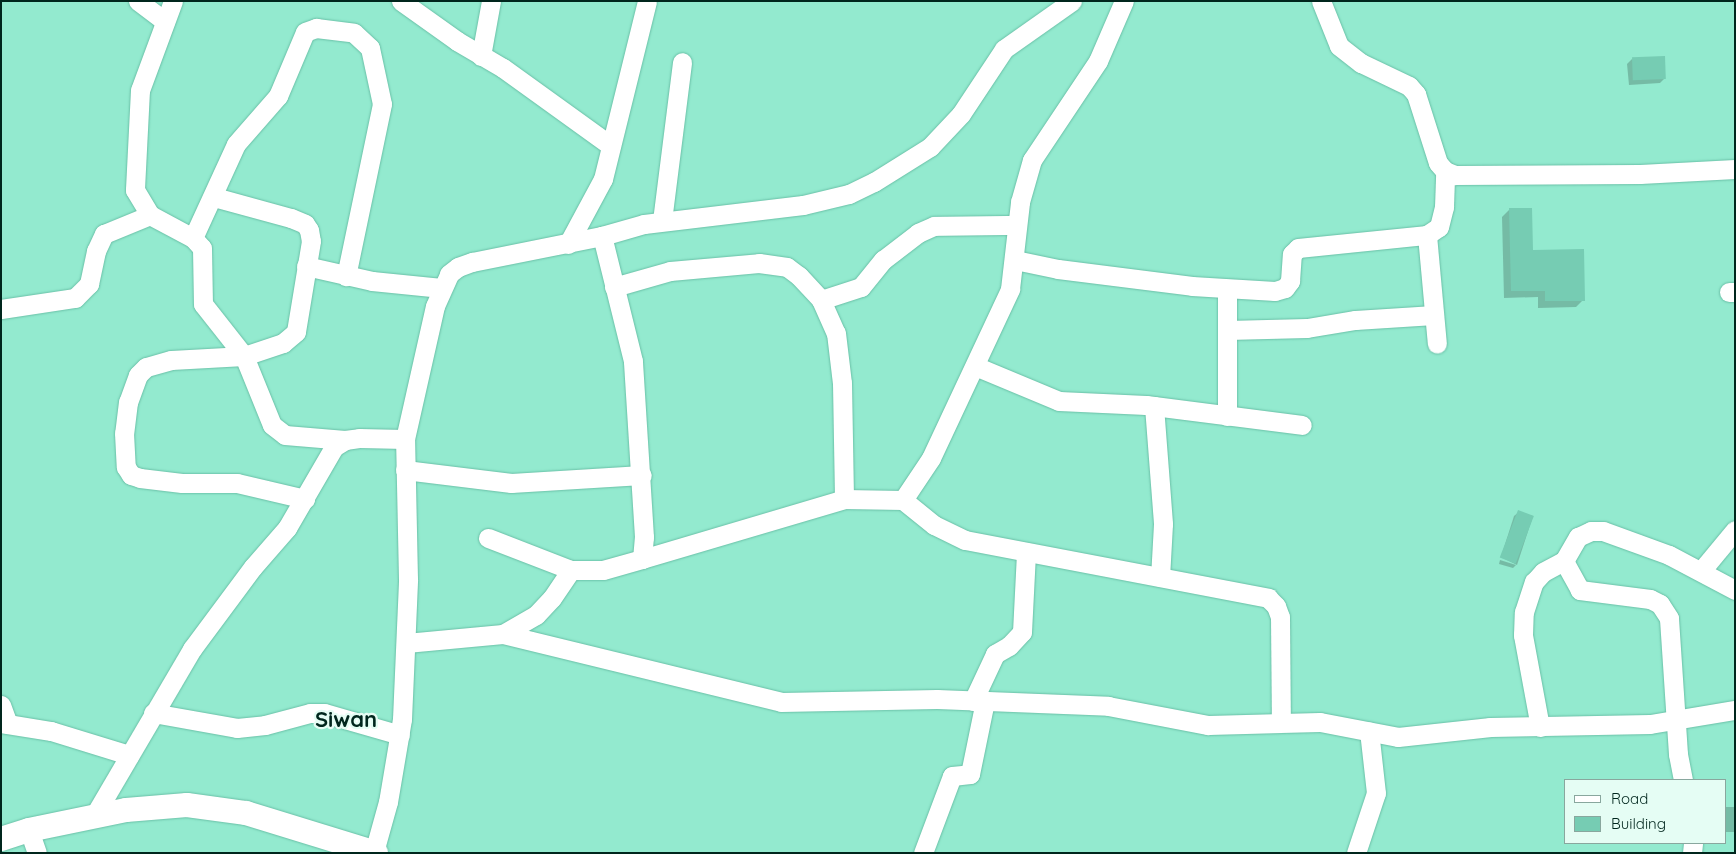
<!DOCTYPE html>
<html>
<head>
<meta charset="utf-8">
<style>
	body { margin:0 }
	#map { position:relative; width:1736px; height:854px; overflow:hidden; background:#93eacf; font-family:Quicksand,sans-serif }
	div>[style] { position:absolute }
	.shadow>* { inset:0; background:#0003; transform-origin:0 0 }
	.building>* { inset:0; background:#76ccb3; transform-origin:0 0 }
	.roads { filter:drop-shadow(0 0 1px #6ac0a7) drop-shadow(0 0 1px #6ac0a7) }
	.minor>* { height:19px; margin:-9.5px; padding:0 9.5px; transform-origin:9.5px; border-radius:9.5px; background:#fff }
	.major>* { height:24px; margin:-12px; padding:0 12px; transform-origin:12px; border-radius:12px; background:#fff }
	span { translate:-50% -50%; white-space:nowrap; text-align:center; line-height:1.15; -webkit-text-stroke:4.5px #e5fdf4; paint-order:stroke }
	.town-label { font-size:22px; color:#00261d; font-weight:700 }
	.frame { position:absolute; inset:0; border:2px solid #00261d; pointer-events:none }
	.legend { position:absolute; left:1564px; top:779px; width:162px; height:65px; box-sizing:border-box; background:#e5fdf4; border:1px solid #89a79e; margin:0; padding:6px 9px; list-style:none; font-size:15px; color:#00261d }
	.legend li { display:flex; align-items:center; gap:10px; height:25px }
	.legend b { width:25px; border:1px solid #89a79e }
</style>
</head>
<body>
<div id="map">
	<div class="shadow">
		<div style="clip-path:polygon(1632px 59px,1665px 78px,1660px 83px,1629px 85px,1627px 64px)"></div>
		<div style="clip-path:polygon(1510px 209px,1531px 251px,1583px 300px,1576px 307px,1538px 308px,1538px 297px,1504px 298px,1502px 217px)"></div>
		<div style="clip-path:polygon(1519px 512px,1533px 516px,1517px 565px,1501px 557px,1514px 516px)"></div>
		<div style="clip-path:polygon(1500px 560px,1516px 565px,1513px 568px,1499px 564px)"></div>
		<div style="left:1725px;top:807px;width:10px;height:25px"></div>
	</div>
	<div class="building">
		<div style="left:1665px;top:56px;width:23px;height:33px;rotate:88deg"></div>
		<div style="clip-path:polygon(1509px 208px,1532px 208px,1533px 250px,1584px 249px,1585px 301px,1545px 301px,1545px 291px,1511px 291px)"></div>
		<div style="left:1518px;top:510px;width:17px;height:51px;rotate:21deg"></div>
	</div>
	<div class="roads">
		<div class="minor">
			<div style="left:138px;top:1px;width:34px;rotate:37deg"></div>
			<div style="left:173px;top:1px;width:95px;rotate:110.3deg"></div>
			<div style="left:140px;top:90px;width:100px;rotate:92.9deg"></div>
			<div style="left:135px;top:190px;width:29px;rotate:59deg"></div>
			<div style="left:150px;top:215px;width:49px;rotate:28.1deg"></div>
			<div style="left:193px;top:238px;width:13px;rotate:48deg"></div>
			<div style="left:202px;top:248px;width:56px;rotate:89deg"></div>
			<div style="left:203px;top:304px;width:66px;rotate:51.7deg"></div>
			<div style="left:244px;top:356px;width:74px;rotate:67.9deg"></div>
			<div style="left:272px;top:425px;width:16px;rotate:38deg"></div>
			<div style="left:285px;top:435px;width:60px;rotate:4.8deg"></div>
			<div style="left:401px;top:1px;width:69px;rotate:35.5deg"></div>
			<div style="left:457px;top:41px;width:53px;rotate:30.4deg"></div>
			<div style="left:503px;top:68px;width:133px;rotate:35.8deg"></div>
			<div style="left:1321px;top:1px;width:48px;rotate:68.2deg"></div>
			<div style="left:1339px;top:46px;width:28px;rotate:38deg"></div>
			<div style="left:1361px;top:63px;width:53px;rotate:25.6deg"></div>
			<div style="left:1409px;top:86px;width:11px;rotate:49deg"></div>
			<div style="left:1416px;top:94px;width:72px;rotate:72.3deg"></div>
			<div style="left:1438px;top:163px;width:11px;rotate:49deg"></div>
			<div style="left:1445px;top:171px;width:11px;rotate:22deg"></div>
			<div style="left:1455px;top:175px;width:185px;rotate:-0.3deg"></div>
			<div style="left:1640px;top:174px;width:95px;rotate:-3deg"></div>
			<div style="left:481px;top:56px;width:56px;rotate:-79.7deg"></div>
			<div style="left:214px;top:197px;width:80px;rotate:15.3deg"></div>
			<div style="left:291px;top:218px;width:15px;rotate:23deg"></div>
			<div style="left:305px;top:224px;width:7px;rotate:56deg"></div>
			<div style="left:309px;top:230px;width:11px;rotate:80deg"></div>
			<div style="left:311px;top:241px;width:92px;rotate:99.4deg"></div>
			<div style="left:296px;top:332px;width:17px;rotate:140deg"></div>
			<div style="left:283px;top:343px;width:41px;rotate:161.6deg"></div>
			<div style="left:244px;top:356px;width:73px;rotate:176.9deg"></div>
			<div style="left:171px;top:360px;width:26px;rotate:164deg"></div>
			<div style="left:146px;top:367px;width:11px;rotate:135deg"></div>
			<div style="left:138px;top:375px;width:29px;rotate:110deg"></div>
			<div style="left:128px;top:402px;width:31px;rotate:97deg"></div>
			<div style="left:124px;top:433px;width:34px;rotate:87deg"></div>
			<div style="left:126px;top:467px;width:9px;rotate:58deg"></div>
			<div style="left:131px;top:475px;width:9px;rotate:18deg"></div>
			<div style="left:140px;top:478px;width:42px;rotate:6.8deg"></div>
			<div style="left:182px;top:483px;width:55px"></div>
			<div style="left:237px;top:483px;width:70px;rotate:13.2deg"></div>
			<div style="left:662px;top:221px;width:160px;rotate:-82.8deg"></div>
			<div style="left:1427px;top:235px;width:109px;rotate:84.8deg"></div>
			<div style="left:193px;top:238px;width:103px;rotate:-65.4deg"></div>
			<div style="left:236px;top:144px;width:64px;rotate:-48.8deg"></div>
			<div style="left:278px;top:96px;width:69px;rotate:-67.1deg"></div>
			<div style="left:305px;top:32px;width:12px;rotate:-20deg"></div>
			<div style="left:316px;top:28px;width:38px;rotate:7deg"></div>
			<div style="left:354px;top:33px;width:22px;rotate:43deg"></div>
			<div style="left:370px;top:48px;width:57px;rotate:77.9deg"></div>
			<div style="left:382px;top:104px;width:176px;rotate:101.8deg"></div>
			<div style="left:568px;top:244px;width:74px;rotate:-61.7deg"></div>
			<div style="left:603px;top:179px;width:183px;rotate:-76.1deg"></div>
			<div style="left:1015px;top:260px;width:44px;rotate:11.8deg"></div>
			<div style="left:1058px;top:269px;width:135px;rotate:7.2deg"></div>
			<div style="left:1192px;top:286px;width:83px;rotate:3.4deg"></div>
			<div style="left:1275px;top:291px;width:10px;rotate:-17deg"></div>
			<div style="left:1285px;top:288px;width:9px;rotate:-54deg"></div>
			<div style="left:1290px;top:281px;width:27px;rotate:-86deg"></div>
			<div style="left:1292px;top:254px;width:8px;rotate:-45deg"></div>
			<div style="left:1298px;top:248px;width:130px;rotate:-5.8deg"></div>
			<div style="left:1427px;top:235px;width:14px;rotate:-34deg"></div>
			<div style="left:1439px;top:227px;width:21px;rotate:-76deg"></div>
			<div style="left:1444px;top:207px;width:36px;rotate:-88deg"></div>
			<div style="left:306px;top:266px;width:68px;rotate:12.8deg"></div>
			<div style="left:372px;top:281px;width:70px;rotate:5.7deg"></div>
			<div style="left:614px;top:287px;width:58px;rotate:-15.9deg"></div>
			<div style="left:670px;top:271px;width:89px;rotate:-5.1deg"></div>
			<div style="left:759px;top:263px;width:28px;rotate:8deg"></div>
			<div style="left:787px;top:267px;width:15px;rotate:37deg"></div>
			<div style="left:799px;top:276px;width:33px;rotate:47deg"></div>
			<div style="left:821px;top:300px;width:36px;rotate:66deg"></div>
			<div style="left:836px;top:333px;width:50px;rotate:83.2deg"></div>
			<div style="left:842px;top:383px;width:116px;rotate:89deg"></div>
			<div style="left:1729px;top:292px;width:6px"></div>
			<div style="left:821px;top:300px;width:42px;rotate:-18deg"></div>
			<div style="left:861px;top:287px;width:35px;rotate:-51deg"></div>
			<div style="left:883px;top:260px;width:44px;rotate:-37.6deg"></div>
			<div style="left:918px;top:233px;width:17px;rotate:-24deg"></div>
			<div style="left:934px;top:226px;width:83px;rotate:-0.7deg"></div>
			<div style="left:1px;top:309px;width:75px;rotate:-8.5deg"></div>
			<div style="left:75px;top:298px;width:20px;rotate:-45deg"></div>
			<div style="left:89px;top:284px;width:34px;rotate:-78deg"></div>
			<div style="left:96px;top:251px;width:19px;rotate:-65deg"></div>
			<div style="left:104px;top:234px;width:50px;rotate:-22.4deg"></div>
			<div style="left:1227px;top:330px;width:80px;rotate:-1.4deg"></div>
			<div style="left:1307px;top:328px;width:49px;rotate:-9.5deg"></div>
			<div style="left:1355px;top:320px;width:79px;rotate:-3.6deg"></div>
			<div style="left:975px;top:366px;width:91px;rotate:22.6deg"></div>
			<div style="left:1059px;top:401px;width:87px;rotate:2.6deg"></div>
			<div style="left:1146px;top:405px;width:157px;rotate:7.3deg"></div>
			<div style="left:1154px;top:406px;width:118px;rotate:85.6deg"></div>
			<div style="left:1163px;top:524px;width:53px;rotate:93.2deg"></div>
			<div style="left:1227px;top:416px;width:127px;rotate:-90deg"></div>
			<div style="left:405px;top:470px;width:107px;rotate:7deg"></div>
			<div style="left:511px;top:483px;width:131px;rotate:-3.5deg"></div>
			<div style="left:903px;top:500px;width:50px;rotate:-56.3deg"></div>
			<div style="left:931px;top:458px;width:187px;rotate:-64.9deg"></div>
			<div style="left:1010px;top:289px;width:88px;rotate:-83.4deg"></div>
			<div style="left:1020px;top:202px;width:44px;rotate:-74.1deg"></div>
			<div style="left:1032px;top:160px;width:119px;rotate:-56.3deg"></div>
			<div style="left:1098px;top:61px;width:65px;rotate:-66.6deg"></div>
			<div style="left:642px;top:559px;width:211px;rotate:-16.5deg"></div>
			<div style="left:844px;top:499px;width:59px;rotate:1deg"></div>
			<div style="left:903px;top:500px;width:40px;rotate:39deg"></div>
			<div style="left:934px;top:525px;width:34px;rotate:26deg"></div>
			<div style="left:965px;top:540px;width:309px;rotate:10.8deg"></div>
			<div style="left:1268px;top:598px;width:11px;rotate:45deg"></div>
			<div style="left:1276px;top:606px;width:12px;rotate:70deg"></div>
			<div style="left:1280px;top:617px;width:105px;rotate:89.5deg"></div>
			<div style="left:571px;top:570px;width:32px"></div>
			<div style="left:603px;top:570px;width:41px;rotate:-15.8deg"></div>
			<div style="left:642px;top:559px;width:22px;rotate:-85deg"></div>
			<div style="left:644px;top:537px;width:176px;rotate:-93.6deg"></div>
			<div style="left:633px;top:361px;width:129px;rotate:-103.9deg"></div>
			<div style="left:1701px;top:571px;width:53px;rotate:-50.3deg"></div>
			<div style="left:503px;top:634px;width:286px;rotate:13.7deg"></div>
			<div style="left:781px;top:702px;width:156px;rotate:-1.1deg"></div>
			<div style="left:937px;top:699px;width:171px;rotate:2.3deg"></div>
			<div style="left:1108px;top:706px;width:102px;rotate:10.8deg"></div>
			<div style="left:1208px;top:725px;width:112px;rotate:-1.5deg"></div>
			<div style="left:1320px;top:722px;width:79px;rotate:10.9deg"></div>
			<div style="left:1398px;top:737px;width:93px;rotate:-6.2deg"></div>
			<div style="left:1490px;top:727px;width:160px;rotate:-1.1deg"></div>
			<div style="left:1650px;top:724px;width:86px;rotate:-9.4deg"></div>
			<div style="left:406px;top:643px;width:97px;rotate:-5.3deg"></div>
			<div style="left:503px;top:634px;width:38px;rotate:-30deg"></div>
			<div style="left:536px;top:615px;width:23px;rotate:-47deg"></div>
			<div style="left:552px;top:598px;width:34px;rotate:-56deg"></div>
			<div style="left:571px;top:570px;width:89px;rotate:-158.9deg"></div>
			<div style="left:973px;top:701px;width:52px;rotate:-64.9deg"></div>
			<div style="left:995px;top:654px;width:16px;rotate:-30deg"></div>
			<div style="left:1009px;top:646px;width:19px;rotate:-47deg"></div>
			<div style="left:1022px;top:632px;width:80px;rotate:-87.1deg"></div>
			<div style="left:1px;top:705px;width:20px;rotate:70deg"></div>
			<div style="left:153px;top:713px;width:85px;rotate:10.1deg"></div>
			<div style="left:237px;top:728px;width:28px;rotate:-6deg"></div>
			<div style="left:265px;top:725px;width:47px;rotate:-14.9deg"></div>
			<div style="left:310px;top:713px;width:14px"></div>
			<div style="left:324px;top:713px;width:79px;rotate:16.1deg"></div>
			<div style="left:1px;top:723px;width:51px;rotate:9.1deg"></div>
			<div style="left:51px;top:731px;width:82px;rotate:17.1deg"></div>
			<div style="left:1540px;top:727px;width:94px;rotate:-100.5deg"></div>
			<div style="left:1523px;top:635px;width:23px;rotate:-88deg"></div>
			<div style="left:1524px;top:612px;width:32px;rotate:-72deg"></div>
			<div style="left:1534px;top:582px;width:13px;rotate:-48deg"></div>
			<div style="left:1543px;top:572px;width:24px;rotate:-28deg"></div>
			<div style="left:1683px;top:780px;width:26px;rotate:-101deg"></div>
			<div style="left:1678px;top:754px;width:136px;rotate:-93.8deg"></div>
			<div style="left:1669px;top:618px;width:17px;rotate:-123deg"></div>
			<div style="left:1660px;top:604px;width:11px;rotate:-153deg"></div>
			<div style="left:1650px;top:599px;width:71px;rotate:-172.7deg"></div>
			<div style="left:1580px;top:590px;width:33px;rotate:-119deg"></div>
			<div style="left:1564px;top:561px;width:28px;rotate:-60deg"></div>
			<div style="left:1578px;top:537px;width:14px;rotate:-25deg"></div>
			<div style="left:1591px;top:531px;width:12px"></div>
			<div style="left:1603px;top:531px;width:70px;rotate:20deg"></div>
			<div style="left:1669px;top:555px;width:75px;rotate:27.9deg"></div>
			<div style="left:94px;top:816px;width:194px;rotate:-59.6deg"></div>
			<div style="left:192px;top:649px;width:102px;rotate:-53.4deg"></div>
			<div style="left:253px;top:567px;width:52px;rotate:-48.9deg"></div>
			<div style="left:287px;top:528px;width:94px;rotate:-59.9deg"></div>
			<div style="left:334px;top:447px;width:13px;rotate:-32deg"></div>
			<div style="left:345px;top:440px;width:14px;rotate:-8deg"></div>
			<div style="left:359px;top:438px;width:46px;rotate:1.2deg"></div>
			<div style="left:29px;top:830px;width:24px;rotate:71deg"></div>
			<div style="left:374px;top:852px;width:52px;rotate:-74.4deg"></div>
			<div style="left:388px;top:802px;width:84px;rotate:-80.4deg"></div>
			<div style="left:402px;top:719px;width:140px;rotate:-87.5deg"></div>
			<div style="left:408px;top:579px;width:140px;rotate:-91.2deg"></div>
			<div style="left:405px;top:439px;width:136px;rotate:-77.3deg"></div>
			<div style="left:435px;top:306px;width:35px;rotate:-66deg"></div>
			<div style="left:449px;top:274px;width:11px;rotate:-38deg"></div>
			<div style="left:458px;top:267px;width:15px;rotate:-20deg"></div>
			<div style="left:472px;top:262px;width:133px;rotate:-11.3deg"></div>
			<div style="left:602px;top:236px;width:44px;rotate:-15.9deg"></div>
			<div style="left:644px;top:224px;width:160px;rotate:-6.8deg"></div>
			<div style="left:803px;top:205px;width:47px;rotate:-13.4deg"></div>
			<div style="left:849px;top:194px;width:28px;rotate:-26deg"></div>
			<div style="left:874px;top:182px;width:66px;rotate:-32deg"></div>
			<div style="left:930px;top:147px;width:45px;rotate:-46.8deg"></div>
			<div style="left:961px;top:114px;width:78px;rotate:-56.5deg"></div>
			<div style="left:1004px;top:49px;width:83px;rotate:-35.2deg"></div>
			<div style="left:923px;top:853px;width:82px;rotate:-69.4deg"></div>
			<div style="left:952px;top:776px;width:18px;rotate:-6deg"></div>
			<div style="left:970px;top:774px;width:75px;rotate:-78.4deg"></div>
			<div style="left:1356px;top:853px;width:63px;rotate:-71.6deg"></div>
			<div style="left:1376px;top:793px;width:62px;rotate:-96.4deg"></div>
			<div style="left:1692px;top:853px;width:10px;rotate:-84deg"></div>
		</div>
		<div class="major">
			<div style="left:1px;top:839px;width:29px;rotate:-18deg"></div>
			<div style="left:29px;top:830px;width:99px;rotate:-11.7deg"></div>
			<div style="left:126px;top:810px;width:61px;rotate:-4.7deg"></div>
			<div style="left:187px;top:805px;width:60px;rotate:7.7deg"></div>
			<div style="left:246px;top:813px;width:136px;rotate:17.1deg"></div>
		</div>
	</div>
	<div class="town-label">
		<span style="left:346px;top:720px">Siwan</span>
	</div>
	<div class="frame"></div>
	<ul class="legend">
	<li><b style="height:6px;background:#fff"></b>Road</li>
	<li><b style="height:14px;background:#76ccb3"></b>Building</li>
	</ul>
</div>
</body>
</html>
